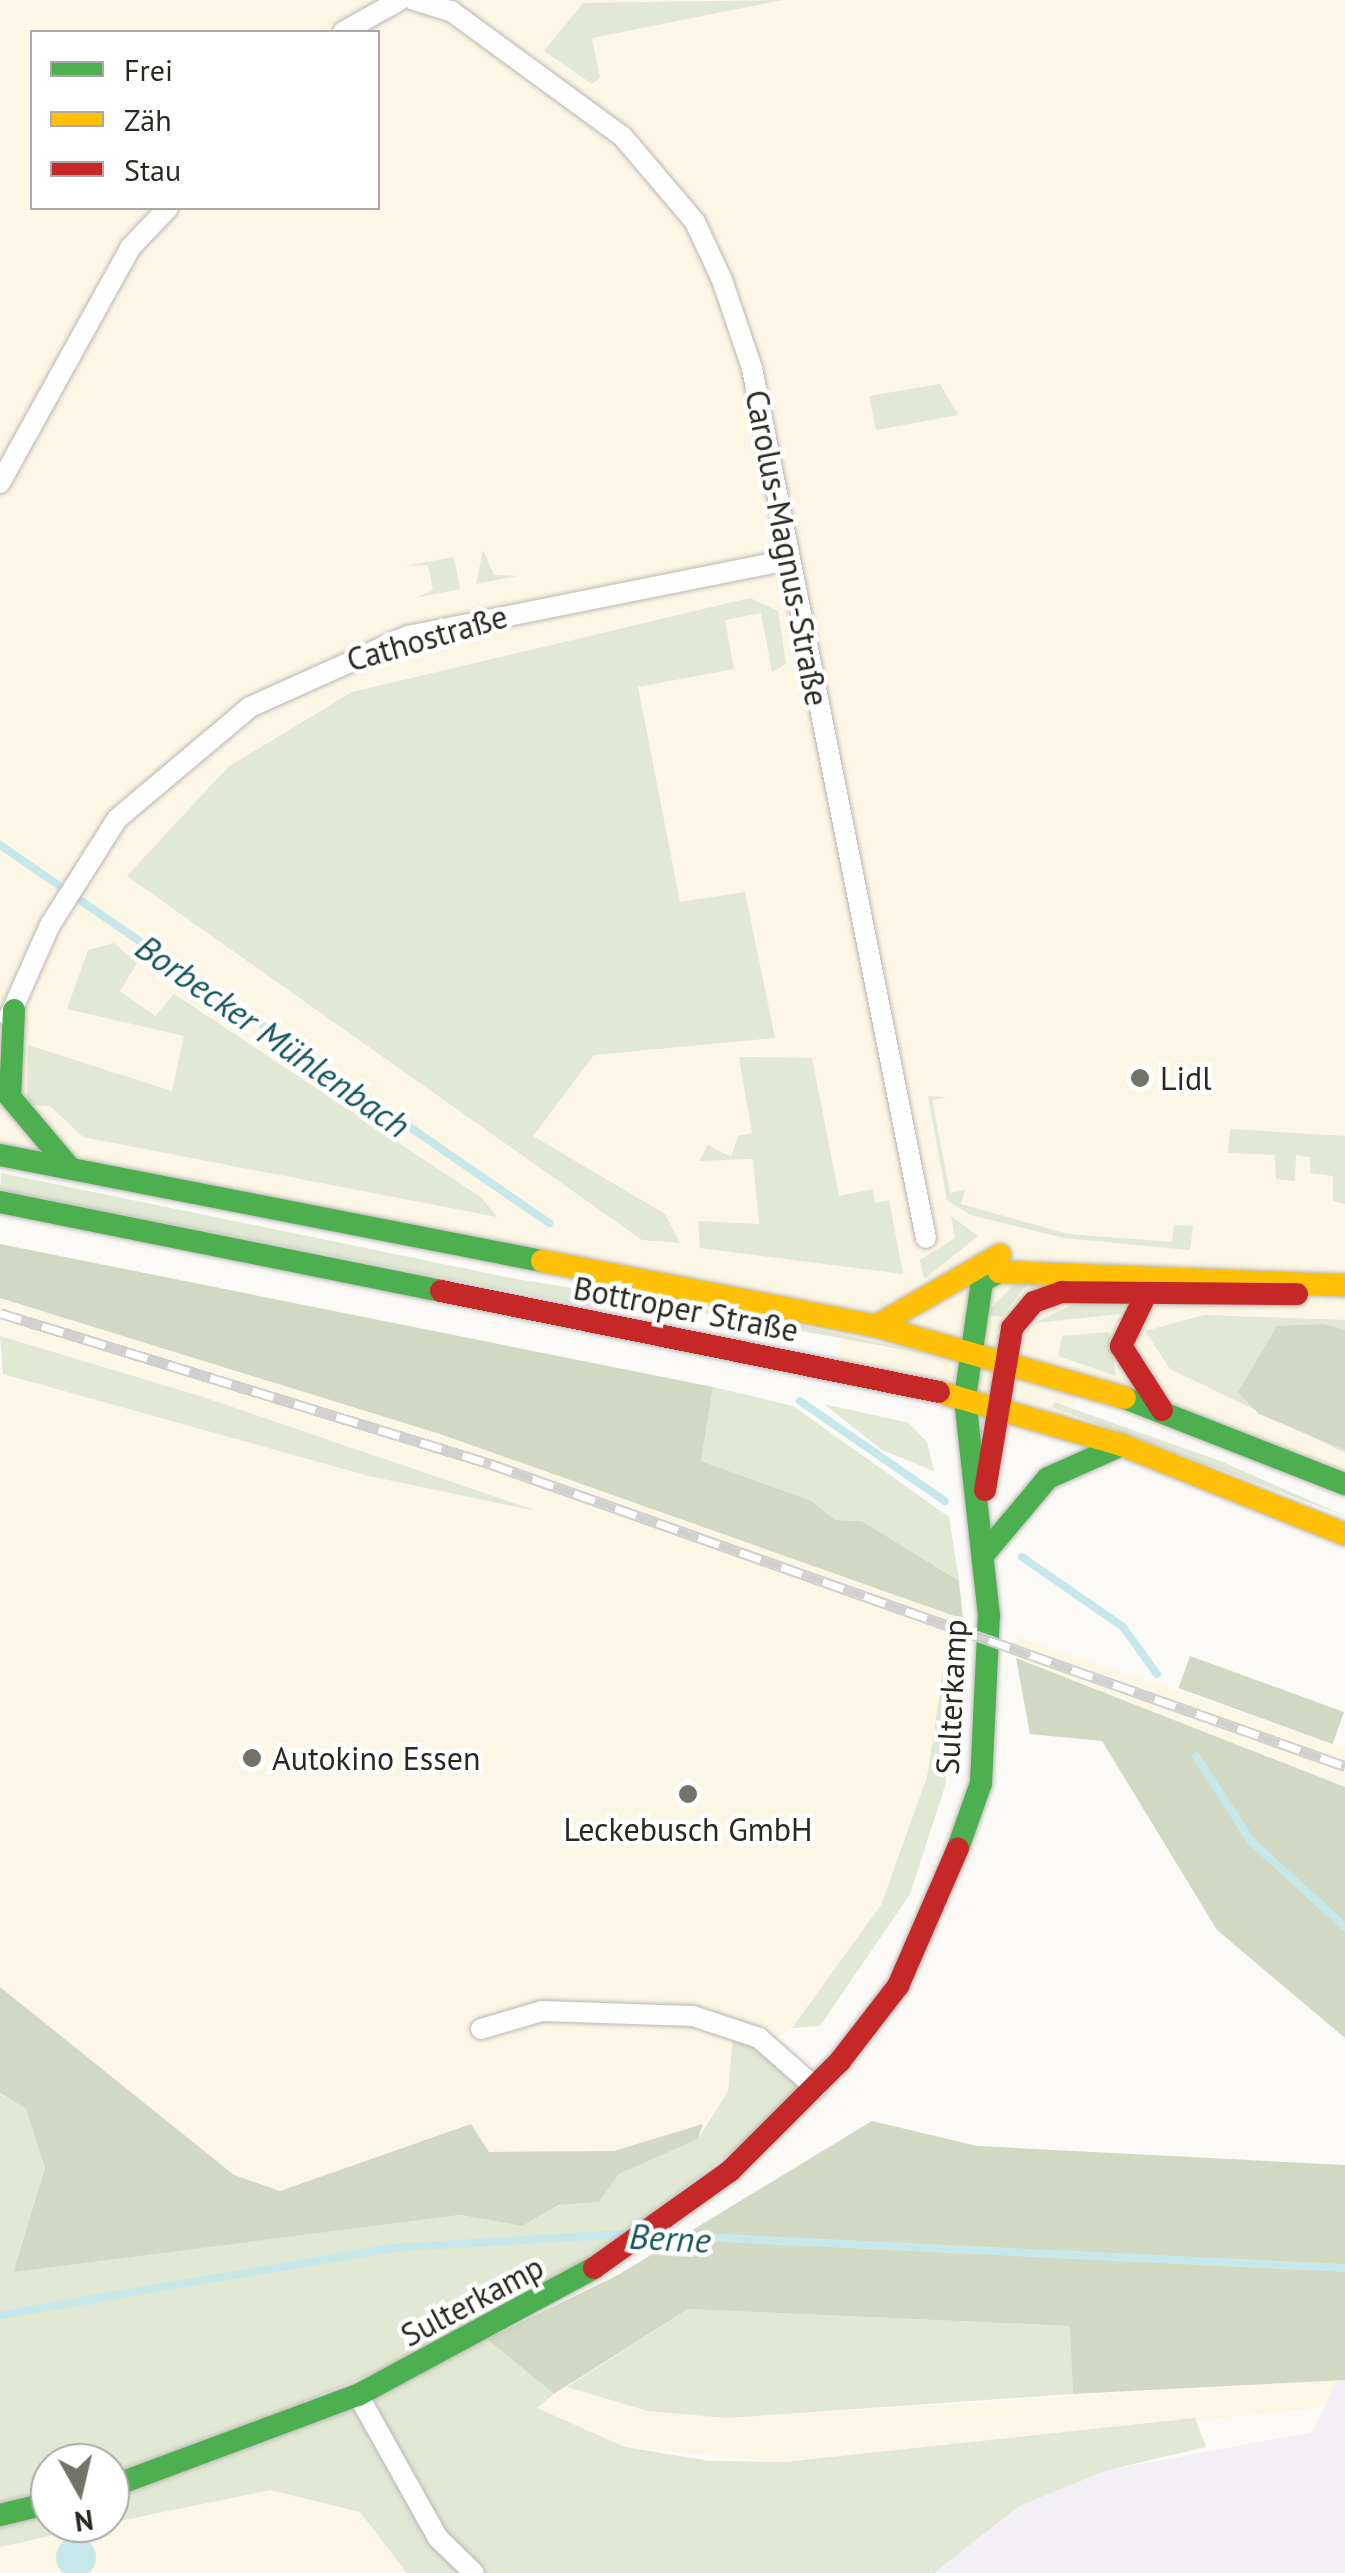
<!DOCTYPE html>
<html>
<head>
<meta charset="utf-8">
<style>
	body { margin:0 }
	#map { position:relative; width:1345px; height:2573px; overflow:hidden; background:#fbfaf6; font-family:"PT Sans",sans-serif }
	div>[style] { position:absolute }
	.built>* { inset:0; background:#fcf6e4 }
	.industrial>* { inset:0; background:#f2f0f5 }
	.green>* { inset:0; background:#e1e8d3 }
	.forest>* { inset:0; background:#d2d9c3; transform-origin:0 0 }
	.water>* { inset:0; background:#c6e8ea }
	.round { border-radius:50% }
	.stream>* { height:8px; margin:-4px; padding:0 4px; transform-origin:4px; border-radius:4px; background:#c6e8ea }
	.roads { filter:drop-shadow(0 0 2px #b9b7b2) drop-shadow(0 0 2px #b9b7b2) }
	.street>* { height:20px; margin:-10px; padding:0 10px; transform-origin:10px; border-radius:10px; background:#fefefe }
	.fast>* { height:22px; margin:-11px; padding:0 11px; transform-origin:11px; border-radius:11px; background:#4caf50 }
	.slow>* { height:22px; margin:-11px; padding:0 11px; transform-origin:11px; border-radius:11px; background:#ffc107 }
	.jam>* { height:22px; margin:-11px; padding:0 11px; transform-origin:11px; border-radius:11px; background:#c62828 }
	.rail>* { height:11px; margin-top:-5.5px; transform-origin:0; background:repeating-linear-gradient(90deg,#fff 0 22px,#d0d0ce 0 44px); box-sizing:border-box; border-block:2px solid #d0d0ce }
	.dots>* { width:28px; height:28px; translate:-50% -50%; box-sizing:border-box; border:5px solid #fff; border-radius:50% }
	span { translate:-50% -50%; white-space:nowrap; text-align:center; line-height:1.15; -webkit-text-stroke:9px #fff; paint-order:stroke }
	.street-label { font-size:32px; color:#2a2820 }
	.poi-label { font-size:32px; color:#2a2820 }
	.left { translate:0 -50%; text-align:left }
	.water-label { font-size:35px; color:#12565c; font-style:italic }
	.legend { position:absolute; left:30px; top:30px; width:350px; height:180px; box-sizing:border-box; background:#fff; border:2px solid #aaa9a6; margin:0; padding:12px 18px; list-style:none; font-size:30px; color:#2a2820 }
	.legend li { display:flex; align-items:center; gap:20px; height:50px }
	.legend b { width:50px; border:2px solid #aaa9a6 }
	.north { position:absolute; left:30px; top:2443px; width:100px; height:100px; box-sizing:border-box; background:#fff; border:2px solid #aaa9a6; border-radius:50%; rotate:172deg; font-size:28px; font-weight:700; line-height:40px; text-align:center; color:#2a2820 }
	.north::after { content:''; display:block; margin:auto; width:35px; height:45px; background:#73726b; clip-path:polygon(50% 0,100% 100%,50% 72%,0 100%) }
</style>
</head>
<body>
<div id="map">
	<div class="built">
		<div style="clip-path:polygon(evenodd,0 0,1345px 0,1345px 1489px,1074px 1393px,1073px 1427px,835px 1368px,842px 1335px,0 1143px,0 0,32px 32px,378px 32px,378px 208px,32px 208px,32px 32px)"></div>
		<div style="clip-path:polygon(0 1298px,440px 1434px,963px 1619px,963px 1640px,947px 1646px,927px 1777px,881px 1905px,792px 2028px,770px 2042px,734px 2038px,728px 2091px,703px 2124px,614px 2151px,488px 2152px,471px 2124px,280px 2191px,234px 2176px,0 1987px,0 1372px,369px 1476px,526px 1508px,0 1336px)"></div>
		<div style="clip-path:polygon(1016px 1637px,1345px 1747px,1345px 1787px,1016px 1658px)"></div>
		<div style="clip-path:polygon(1337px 2379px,1328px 2407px,785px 2462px,625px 2447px,536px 2408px,567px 2387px,648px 2411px,727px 2418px)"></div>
		<div style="clip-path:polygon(270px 2490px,360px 2512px,407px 2573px,0 2573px,0 2547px)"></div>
	</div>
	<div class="industrial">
		<div style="clip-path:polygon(1337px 2379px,1345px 2380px,1345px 2573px,934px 2573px,1019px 2506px,1108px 2470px,1313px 2432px)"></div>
	</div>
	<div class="green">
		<div style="clip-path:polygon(783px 0,592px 38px,600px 78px,592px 84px,544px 51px,583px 3px)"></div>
		<div style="clip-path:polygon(940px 384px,958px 415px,876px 430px,869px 396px)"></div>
		<div style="clip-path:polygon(483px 550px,494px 575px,517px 576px,476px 584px)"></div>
		<div style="clip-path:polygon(454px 557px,460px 589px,416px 598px,433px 590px,428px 565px,406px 566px)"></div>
		<div style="clip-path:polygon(750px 598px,778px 611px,786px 664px,772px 672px,761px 613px,725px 620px,734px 669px,638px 687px,680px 902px,745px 892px,775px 1038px,594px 1055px,533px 1136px,665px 1214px,680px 1243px,642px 1240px,127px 876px,228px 767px,352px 692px)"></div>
		<div style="clip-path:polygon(114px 943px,137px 963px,120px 991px,155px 1016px,174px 994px,482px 1198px,497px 1217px,83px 1137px,50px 1106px,27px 1105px,28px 1045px,172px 1091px,184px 1036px,67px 1009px,88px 950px)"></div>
		<div style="clip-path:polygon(739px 1057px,812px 1058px,839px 1196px,873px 1189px,875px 1203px,889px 1200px,903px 1274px,700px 1248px,698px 1221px,759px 1224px,753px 1159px,699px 1161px,708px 1145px,731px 1157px,738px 1136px,752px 1133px)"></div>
		<div style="clip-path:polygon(928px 1096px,946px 1097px,932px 1100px,950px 1193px,965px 1190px,961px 1204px,1068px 1234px,1172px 1242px,1174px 1225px,1193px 1226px,1190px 1250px,1064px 1238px,970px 1215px,947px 1200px)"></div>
		<div style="clip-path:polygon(1230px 1129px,1345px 1136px,1345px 1204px,1333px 1201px,1333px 1176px,1310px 1173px,1310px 1157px,1296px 1155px,1295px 1181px,1276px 1179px,1275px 1155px,1228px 1153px)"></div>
		<div style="clip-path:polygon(1px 1173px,516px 1279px,781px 1321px,928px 1354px,702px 1313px,586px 1306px,0 1190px)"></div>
		<div style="clip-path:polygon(951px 1216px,978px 1236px,924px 1279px,920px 1260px,955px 1238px)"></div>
		<div style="clip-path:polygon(1014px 1284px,1026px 1285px,1002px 1317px,985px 1315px)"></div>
		<div style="clip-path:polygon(1078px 1302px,1124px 1303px,1120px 1314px,1035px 1323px)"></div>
		<div style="clip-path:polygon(1204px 1315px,1345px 1320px,1345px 1453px,1170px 1369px,1145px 1331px)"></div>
		<div style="clip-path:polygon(1109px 1332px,1116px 1376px,1058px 1356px,1062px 1336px)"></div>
		<div style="clip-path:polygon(0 1336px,200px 1396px,537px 1511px,369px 1476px,3px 1374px)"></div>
		<div style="clip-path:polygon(713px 1387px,793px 1406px,949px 1517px,959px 1581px,862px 1521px,835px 1520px,812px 1501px,701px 1461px)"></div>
		<div style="clip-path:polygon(1054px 1402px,1223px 1462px,1345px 1516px,1052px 1407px)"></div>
		<div style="clip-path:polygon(824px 1404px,909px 1423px,927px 1442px,934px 1471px,882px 1450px)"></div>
		<div style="clip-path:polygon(963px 1640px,945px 1786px,910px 1894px,820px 2026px,792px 2028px,881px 1905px,927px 1777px,947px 1645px)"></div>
		<div style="clip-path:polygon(733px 2038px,757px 2040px,813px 2089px,528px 2308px,110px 2484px,110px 2463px,50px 2463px,50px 2500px,0 2512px,0 2094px,26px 2109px,45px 2168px,13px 2271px,460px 2215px,522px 2226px,560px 2205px,599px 2202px,619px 2174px,698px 2139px,728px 2091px)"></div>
		<div style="clip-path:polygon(688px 2309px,1071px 2326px,1073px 2394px,727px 2418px,648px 2411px,567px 2387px)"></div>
		<div style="clip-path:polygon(487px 2339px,554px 2394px,537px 2408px,625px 2447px,710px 2461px,785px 2462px,1195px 2418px,1206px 2447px,1108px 2470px,1019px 2506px,934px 2573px,484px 2573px,442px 2534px,365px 2397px)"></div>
		<div style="clip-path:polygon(357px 2399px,469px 2573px,407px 2573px,360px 2512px,270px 2490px,110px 2523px,110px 2490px)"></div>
		<div style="clip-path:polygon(50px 2506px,50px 2523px,108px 2523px,0 2547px,0 2517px)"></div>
	</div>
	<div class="forest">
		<div style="clip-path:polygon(0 1244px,713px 1387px,701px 1461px,812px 1501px,835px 1520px,862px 1521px,959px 1581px,963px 1619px,440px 1434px,0 1298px)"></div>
		<div style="clip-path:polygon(1323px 1324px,1345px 1330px,1345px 1450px,1259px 1414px,1238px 1392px,1277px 1326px)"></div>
		<div style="left:1190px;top:1656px;width:164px;height:34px;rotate:20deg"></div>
		<div style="clip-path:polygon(1016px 1658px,1345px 1787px,1345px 2038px,1217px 1930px,1102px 1741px,1030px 1734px)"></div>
		<div style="clip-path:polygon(0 1987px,234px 2175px,280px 2191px,471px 2124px,489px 2152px,614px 2151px,703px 2124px,698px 2139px,619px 2174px,599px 2202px,559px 2205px,522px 2226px,460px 2215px,13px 2272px,45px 2168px,26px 2109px,0 2093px)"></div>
		<div style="clip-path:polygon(872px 2121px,977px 2146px,1345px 2165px,1345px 2380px,1073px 2394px,1070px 2326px,688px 2309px,554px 2394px,487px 2339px,618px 2275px)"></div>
	</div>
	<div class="water">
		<div class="round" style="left:56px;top:2537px;width:40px;height:40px"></div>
	</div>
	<div class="stream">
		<div style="left:0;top:845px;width:667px;rotate:34.55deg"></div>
		<div style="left:800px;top:1401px;width:176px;rotate:34.6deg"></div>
		<div style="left:1022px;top:1557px;width:123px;rotate:34.7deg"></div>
		<div style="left:1123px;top:1627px;width:58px;rotate:54.1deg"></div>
		<div style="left:1196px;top:1756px;width:101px;rotate:57.1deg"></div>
		<div style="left:1251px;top:1841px;width:127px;rotate:42.5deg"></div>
		<div style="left:658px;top:2235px;width:688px;rotate:2.75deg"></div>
		<div style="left:0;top:2315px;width:399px;rotate:-9.7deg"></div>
		<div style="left:393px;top:2248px;width:231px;rotate:-3.5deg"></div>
	</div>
	<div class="roads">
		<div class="street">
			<div style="left:414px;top:0;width:39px;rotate:17deg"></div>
			<div style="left:451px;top:11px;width:213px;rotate:36.2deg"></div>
			<div style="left:623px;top:137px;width:111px;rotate:49.7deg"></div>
			<div style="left:695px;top:222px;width:64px;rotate:65deg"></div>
			<div style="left:722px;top:280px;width:93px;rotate:71.2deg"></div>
			<div style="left:752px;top:368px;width:887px;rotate:78.69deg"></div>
			<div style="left:343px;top:32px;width:65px;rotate:-29.3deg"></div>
			<div style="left:0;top:483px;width:269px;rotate:-61deg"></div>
			<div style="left:130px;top:248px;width:55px;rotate:-46.5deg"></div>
			<div style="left:9px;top:1017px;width:101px;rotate:-66deg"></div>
			<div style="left:50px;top:925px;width:125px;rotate:-57.7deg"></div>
			<div style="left:117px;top:819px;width:174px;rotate:-40.1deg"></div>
			<div style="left:250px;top:707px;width:173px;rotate:-24.2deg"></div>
			<div style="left:408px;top:636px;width:389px;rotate:-11.3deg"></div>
			<div style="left:481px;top:2029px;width:64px;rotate:-16.4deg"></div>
			<div style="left:542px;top:2011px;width:151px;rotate:1.9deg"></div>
			<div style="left:693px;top:2016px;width:70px;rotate:18.4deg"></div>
			<div style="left:759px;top:2038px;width:76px;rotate:41.3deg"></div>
			<div style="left:358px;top:2395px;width:164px;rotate:60.8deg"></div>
			<div style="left:438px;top:2538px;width:50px;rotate:44.2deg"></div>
		</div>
		<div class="fast">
			<div style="left:14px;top:1010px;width:87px;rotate:92.6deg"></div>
			<div style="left:10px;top:1097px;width:93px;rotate:49.8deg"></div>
			<div style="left:0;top:1155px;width:552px;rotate:11.07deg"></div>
			<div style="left:0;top:1202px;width:450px;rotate:11.4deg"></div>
			<div style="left:1125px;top:1398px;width:236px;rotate:21.4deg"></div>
			<div style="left:985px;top:1553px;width:98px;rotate:-50deg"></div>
			<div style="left:1048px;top:1478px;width:81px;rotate:-24deg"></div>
			<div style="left:958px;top:1848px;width:69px;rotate:-70.5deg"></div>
			<div style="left:981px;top:1783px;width:167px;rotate:-87.3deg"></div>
			<div style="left:989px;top:1616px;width:219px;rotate:-96.3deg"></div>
			<div style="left:965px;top:1398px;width:118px;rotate:-81.7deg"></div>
			<div style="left:982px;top:1281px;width:19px;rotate:-28deg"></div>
			<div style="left:110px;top:2487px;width:265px;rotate:-20.4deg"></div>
			<div style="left:358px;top:2395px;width:268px;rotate:-28.3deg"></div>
			<div style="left:0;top:2515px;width:51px;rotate:-13.5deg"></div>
		</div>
		<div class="slow">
			<div style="left:542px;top:1261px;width:340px;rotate:11deg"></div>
			<div style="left:876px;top:1326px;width:259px;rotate:16.1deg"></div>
			<div style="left:999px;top:1272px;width:346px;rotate:2.2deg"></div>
			<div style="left:876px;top:1326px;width:143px;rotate:-29.8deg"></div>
			<div style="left:939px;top:1392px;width:191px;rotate:16.2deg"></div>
			<div style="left:1122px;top:1445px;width:240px;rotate:21.8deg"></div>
		</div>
		<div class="jam">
			<div style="left:441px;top:1291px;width:508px;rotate:11.46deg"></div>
			<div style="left:1146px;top:1294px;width:58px;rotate:115.7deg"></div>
			<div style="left:1121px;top:1346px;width:76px;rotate:57.4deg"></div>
			<div style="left:985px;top:1490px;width:164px;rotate:-80.5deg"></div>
			<div style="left:1012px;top:1328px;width:34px;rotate:-50deg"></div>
			<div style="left:1034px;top:1302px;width:30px;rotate:-20deg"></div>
			<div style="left:1062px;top:1292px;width:235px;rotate:0.5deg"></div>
			<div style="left:594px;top:2268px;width:167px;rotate:-35.5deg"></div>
			<div style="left:730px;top:2171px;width:156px;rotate:-45deg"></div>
			<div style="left:840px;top:2061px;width:95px;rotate:-52.3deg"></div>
			<div style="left:898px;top:1986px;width:150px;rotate:-66.5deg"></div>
		</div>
	</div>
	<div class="rail">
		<div style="left:0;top:1313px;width:514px;rotate:17.09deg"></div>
		<div style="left:491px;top:1464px;width:906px;rotate:19.48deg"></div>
	</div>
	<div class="dots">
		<div style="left:1140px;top:1078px;background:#73726b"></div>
		<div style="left:252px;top:1758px;background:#73726b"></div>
		<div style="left:688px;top:1794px;background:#73726b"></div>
	</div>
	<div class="street-label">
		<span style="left:787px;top:548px;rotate:79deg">Carolus-Magnus-Straße</span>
		<span style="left:427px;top:638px;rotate:-16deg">Cathostraße</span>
		<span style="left:686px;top:1309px;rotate:11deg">Bottroper Straße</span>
		<span style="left:951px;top:1697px;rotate:-87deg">Sulterkamp</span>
		<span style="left:472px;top:2301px;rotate:-28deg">Sulterkamp</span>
	</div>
	<div class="poi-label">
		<span class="left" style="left:1160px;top:1078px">Lidl</span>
		<span class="left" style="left:272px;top:1758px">Autokino Essen</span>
		<span style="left:688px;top:1829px">Leckebusch GmbH</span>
	</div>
	<div class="water-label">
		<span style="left:273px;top:1036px;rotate:35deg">Borbecker Mühlenbach</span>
		<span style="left:670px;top:2238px;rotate:3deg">Berne</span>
	</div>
	<ul class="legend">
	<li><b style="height:12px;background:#4caf50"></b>Frei</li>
	<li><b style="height:12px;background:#ffc107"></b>Zäh</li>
	<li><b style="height:12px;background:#c62828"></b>Stau</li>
	</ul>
	<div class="north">N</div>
</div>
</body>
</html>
